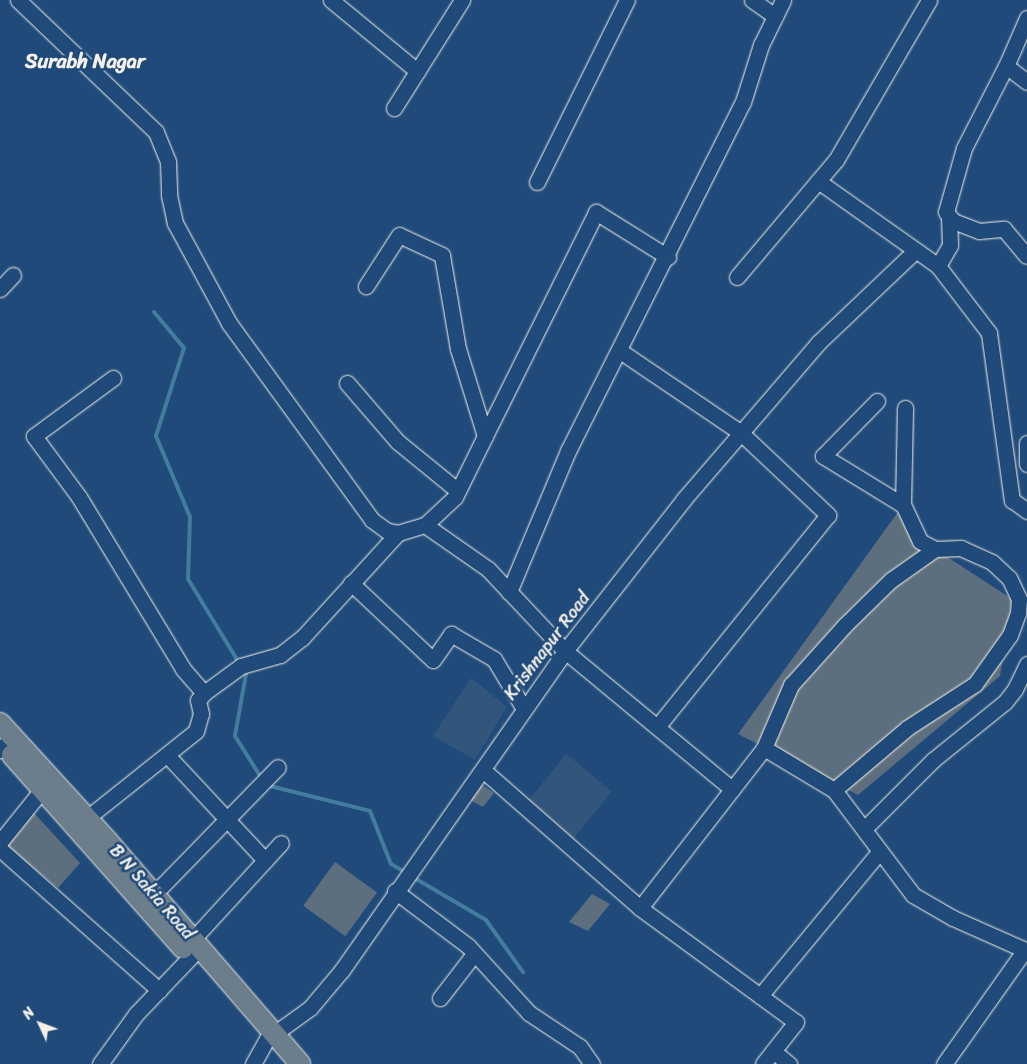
<!DOCTYPE html>
<html>
<head>
<meta charset="utf-8">
<style>
	body { margin:0 }
	#map { position:relative; width:1027px; height:1064px; overflow:hidden; background:#1f4a7a; font-family:Sriracha,sans-serif }
	div>[style] { position:absolute }
	.built>* { inset:0; background:#32557b; transform-origin:0 0 }
	.stream>* { height:4px; margin:-2px; padding:0 2px; transform-origin:2px; border-radius:2px; background:#447c9e }
	.building>* { inset:0; background:#5d6f7e; transform-origin:0 0 }
	.roads { filter:drop-shadow(0 0 1px #f4f1e8) drop-shadow(0 0 1px #f4f1e8) }
	.minor>* { height:15px; margin:-7.5px; padding:0 7.5px; transform-origin:7.5px; border-radius:7.5px; background:#1f4a7a }
	.major>* { height:20px; margin:-10px; padding:0 10px; transform-origin:10px; border-radius:10px; background:#6c7d8b }
	span { translate:-50% -50%; white-space:nowrap; text-align:center; line-height:1.15; -webkit-text-stroke:5px #1f4a7a; paint-order:stroke }
	.street-label { font-size:18px; color:#f4f1e8 }
	.quarter-label { font-size:20px; color:#f4f1e8; font-weight:700 }
	.north { position:absolute; left:15px; top:999px; width:50px; height:50px; -webkit-text-stroke:4px #1f4a7a; paint-order:stroke; rotate:313deg; font-size:14px; font-weight:700; line-height:20px; text-align:center; color:#f4f1e8 }
	.north::after { content:''; display:block; margin:auto; width:18px; height:22px; background:#f4f1e8; clip-path:polygon(50% 0,100% 100%,50% 72%,0 100%) }
</style>
</head>
<body>
<div id="map">
	<div class="built">
		<div style="clip-path:polygon(471px 678px,507px 707px,475px 760px,433px 736px)"></div>
		<div style="left:566px;top:754px;width:59px;height:63px;rotate:39deg"></div>
	</div>
	<div class="stream">
		<div style="left:154px;top:312px;width:47px;rotate:50.2deg"></div>
		<div style="left:184px;top:348px;width:92px;rotate:107.7deg"></div>
		<div style="left:156px;top:436px;width:88px;rotate:67.2deg"></div>
		<div style="left:190px;top:517px;width:62px;rotate:91.8deg"></div>
		<div style="left:188px;top:579px;width:98px;rotate:58.7deg"></div>
		<div style="left:243px;top:669px;width:6px;rotate:59deg"></div>
		<div style="left:246px;top:674px;width:63px;rotate:100.1deg"></div>
		<div style="left:235px;top:736px;width:51px;rotate:57.9deg"></div>
		<div style="left:266px;top:785px;width:107px;rotate:14deg"></div>
		<div style="left:370px;top:811px;width:57px;rotate:68.4deg"></div>
		<div style="left:391px;top:864px;width:16px;rotate:30deg"></div>
		<div style="left:411px;top:876px;width:87px;rotate:30.4deg"></div>
		<div style="left:486px;top:920px;width:64px;rotate:54.6deg"></div>
	</div>
	<div class="building">
		<div style="clip-path:polygon(903px 505px,935px 549px,1012px 599px,1000px 676px,858px 795px,738px 734px)"></div>
		<div style="clip-path:polygon(479px 783px,494px 793px,483px 807px,470px 800px)"></div>
		<div style="clip-path:polygon(34px 813px,80px 863px,58px 888px,7px 846px)"></div>
		<div style="left:335px;top:862px;width:52px;height:54px;rotate:36deg"></div>
		<div style="clip-path:polygon(592px 894px,610px 904px,588px 931px,569px 922px)"></div>
	</div>
	<div class="roads">
		<div class="minor">
			<div style="left:18px;top:0;width:191px;rotate:43.7deg"></div>
			<div style="left:156px;top:132px;width:31px;rotate:68deg"></div>
			<div style="left:168px;top:161px;width:34px;rotate:88deg"></div>
			<div style="left:169px;top:195px;width:29px;rotate:78deg"></div>
			<div style="left:175px;top:223px;width:114px;rotate:61.6deg"></div>
			<div style="left:229px;top:323px;width:243px;rotate:54deg"></div>
			<div style="left:372px;top:520px;width:19px;rotate:36deg"></div>
			<div style="left:387px;top:531px;width:11px;rotate:10deg"></div>
			<div style="left:398px;top:533px;width:28px;rotate:-17deg"></div>
			<div style="left:425px;top:525px;width:41px;rotate:-43deg"></div>
			<div style="left:455px;top:497px;width:68px;rotate:-63.8deg"></div>
			<div style="left:485px;top:436px;width:91px;rotate:-107.2deg"></div>
			<div style="left:458px;top:349px;width:95px;rotate:-99.7deg"></div>
			<div style="left:442px;top:255px;width:47px;rotate:-155.1deg"></div>
			<div style="left:399px;top:235px;width:61px;rotate:122.9deg"></div>
			<div style="left:331px;top:0;width:112px;rotate:39.5deg"></div>
			<div style="left:752px;top:0;width:28px;rotate:35deg"></div>
			<div style="left:1027px;top:18px;width:52px;rotate:113.6deg"></div>
			<div style="left:1006px;top:66px;width:26px;rotate:37deg"></div>
			<div style="left:1006px;top:66px;width:92px;rotate:117.1deg"></div>
			<div style="left:964px;top:148px;width:66px;rotate:105.7deg"></div>
			<div style="left:946px;top:212px;width:11px;rotate:52deg"></div>
			<div style="left:953px;top:221px;width:28px;rotate:21deg"></div>
			<div style="left:979px;top:231px;width:25px;rotate:-5deg"></div>
			<div style="left:1004px;top:229px;width:35px;rotate:50deg"></div>
			<div style="left:394px;top:108px;width:128px;rotate:-57.8deg"></div>
			<div style="left:818px;top:181px;width:147px;rotate:35.3deg"></div>
			<div style="left:938px;top:266px;width:84px;rotate:52.7deg"></div>
			<div style="left:989px;top:333px;width:169px;rotate:82.2deg"></div>
			<div style="left:1012px;top:500px;width:19px;rotate:36deg"></div>
			<div style="left:537px;top:182px;width:203px;rotate:-63.7deg"></div>
			<div style="left:938px;top:266px;width:24px;rotate:-60deg"></div>
			<div style="left:950px;top:245px;width:26px;rotate:-92deg"></div>
			<div style="left:737px;top:277px;width:153px;rotate:-49.8deg"></div>
			<div style="left:836px;top:160px;width:185px;rotate:-59.8deg"></div>
			<div style="left:0;top:289px;width:19px;rotate:-47deg"></div>
			<div style="left:620px;top:351px;width:146px;rotate:34.1deg"></div>
			<div style="left:741px;top:433px;width:120px;rotate:43.3deg"></div>
			<div style="left:828px;top:515px;width:272px;rotate:128.9deg"></div>
			<div style="left:113px;top:378px;width:98px;rotate:143.7deg"></div>
			<div style="left:34px;top:436px;width:76px;rotate:53.6deg"></div>
			<div style="left:79px;top:497px;width:201px;rotate:58.8deg"></div>
			<div style="left:183px;top:669px;width:32px;rotate:49deg"></div>
			<div style="left:347px;top:383px;width:78px;rotate:49.2deg"></div>
			<div style="left:398px;top:442px;width:77px;rotate:39.2deg"></div>
			<div style="left:485px;top:436px;width:250px;rotate:-63.6deg"></div>
			<div style="left:596px;top:212px;width:85px;rotate:32deg"></div>
			<div style="left:1027px;top:443px;width:21px;rotate:90deg"></div>
			<div style="left:903px;top:505px;width:97px;rotate:-88.8deg"></div>
			<div style="left:425px;top:525px;width:77px;rotate:34.9deg"></div>
			<div style="left:488px;top:569px;width:112px;rotate:46.8deg"></div>
			<div style="left:565px;top:651px;width:217px;rotate:39.6deg"></div>
			<div style="left:351px;top:583px;width:112px;rotate:43.2deg"></div>
			<div style="left:433px;top:660px;width:32px;rotate:-55deg"></div>
			<div style="left:451px;top:634px;width:50px;rotate:30.2deg"></div>
			<div style="left:494px;top:659px;width:58px;rotate:59deg"></div>
			<div style="left:509px;top:592px;width:153px;rotate:-67.3deg"></div>
			<div style="left:568px;top:451px;width:390px;rotate:-63.4deg"></div>
			<div style="left:743px;top:102px;width:60px;rotate:-72.5deg"></div>
			<div style="left:761px;top:45px;width:50px;rotate:-63.9deg"></div>
			<div style="left:764px;top:748px;width:82px;rotate:31deg"></div>
			<div style="left:834px;top:790px;width:131px;rotate:53deg"></div>
			<div style="left:913px;top:895px;width:46px;rotate:29.9deg"></div>
			<div style="left:953px;top:918px;width:81px;rotate:24deg"></div>
			<div style="left:0;top:750px;width:6px;rotate:-51deg"></div>
			<div style="left:167px;top:755px;width:144px;rotate:47deg"></div>
			<div style="left:483px;top:770px;width:209px;rotate:41.3deg"></div>
			<div style="left:640px;top:908px;width:193px;rotate:36.2deg"></div>
			<div style="left:796px;top:1022px;width:53px;rotate:128.2deg"></div>
			<div style="left:834px;top:790px;width:96px;rotate:-40.3deg"></div>
			<div style="left:907px;top:728px;width:81px;rotate:-32.9deg"></div>
			<div style="left:975px;top:684px;width:60px;rotate:-54.5deg"></div>
			<div style="left:1010px;top:635px;width:23px;rotate:-70deg"></div>
			<div style="left:1018px;top:613px;width:14px;rotate:-86deg"></div>
			<div style="left:1019px;top:599px;width:23px;rotate:-115deg"></div>
			<div style="left:1009px;top:578px;width:23px;rotate:-137deg"></div>
			<div style="left:992px;top:562px;width:34px;rotate:-156deg"></div>
			<div style="left:961px;top:548px;width:26px;rotate:178deg"></div>
			<div style="left:935px;top:549px;width:17px;rotate:-152deg"></div>
			<div style="left:920px;top:541px;width:40px;rotate:-115deg"></div>
			<div style="left:903px;top:505px;width:94px;rotate:-148.5deg"></div>
			<div style="left:823px;top:456px;width:77px;rotate:-45.5deg"></div>
			<div style="left:87px;top:818px;width:139px;rotate:-38.6deg"></div>
			<div style="left:196px;top:731px;width:18px;rotate:-74deg"></div>
			<div style="left:201px;top:714px;width:14px;rotate:-102deg"></div>
			<div style="left:198px;top:700px;width:9px;rotate:-49deg"></div>
			<div style="left:204px;top:693px;width:46px;rotate:-36.1deg"></div>
			<div style="left:241px;top:666px;width:41px;rotate:-15.8deg"></div>
			<div style="left:280px;top:655px;width:28px;rotate:-38deg"></div>
			<div style="left:302px;top:638px;width:142px;rotate:-47.6deg"></div>
			<div style="left:864px;top:829px;width:98px;rotate:-45deg"></div>
			<div style="left:933px;top:760px;width:92px;rotate:-38.9deg"></div>
			<div style="left:1005px;top:702px;width:16px;rotate:-52deg"></div>
			<div style="left:1015px;top:689px;width:28px;rotate:-64deg"></div>
			<div style="left:0;top:842px;width:78px;rotate:-51.2deg"></div>
			<div style="left:0;top:849px;width:213px;rotate:41.6deg"></div>
			<div style="left:395px;top:891px;width:91px;rotate:37deg"></div>
			<div style="left:468px;top:946px;width:91px;rotate:47.7deg"></div>
			<div style="left:529px;top:1013px;width:61px;rotate:33.7deg"></div>
			<div style="left:580px;top:1047px;width:21px;rotate:55deg"></div>
			<div style="left:154px;top:894px;width:177px;rotate:-45.7deg"></div>
			<div style="left:640px;top:908px;width:202px;rotate:-52.2deg"></div>
			<div style="left:764px;top:748px;width:69px;rotate:-66.8deg"></div>
			<div style="left:791px;top:685px;width:81px;rotate:-48deg"></div>
			<div style="left:845px;top:625px;width:64px;rotate:-44.4deg"></div>
			<div style="left:891px;top:580px;width:54px;rotate:-35.2deg"></div>
			<div style="left:193px;top:939px;width:130px;rotate:-47.5deg"></div>
			<div style="left:760px;top:996px;width:188px;rotate:-50.4deg"></div>
			<div style="left:440px;top:998px;width:56px;rotate:-52.3deg"></div>
			<div style="left:773px;top:1051px;width:21px;rotate:39deg"></div>
			<div style="left:100px;top:1064px;width:62px;rotate:-54.2deg"></div>
			<div style="left:136px;top:1014px;width:93px;rotate:-46.3deg"></div>
			<div style="left:253px;top:1064px;width:29px;rotate:-61deg"></div>
			<div style="left:267px;top:1039px;width:53px;rotate:-35.8deg"></div>
			<div style="left:310px;top:1008px;width:50px;rotate:-49.9deg"></div>
			<div style="left:342px;top:970px;width:389px;rotate:-55deg"></div>
			<div style="left:565px;top:651px;width:193px;rotate:-51.9deg"></div>
			<div style="left:684px;top:499px;width:206px;rotate:-49.3deg"></div>
			<div style="left:818px;top:343px;width:132px;rotate:-43.5deg"></div>
			<div style="left:944px;top:1064px;width:138px;rotate:-54.7deg"></div>
		</div>
		<div class="major">
			<div style="left:0;top:723px;width:157px;rotate:47.6deg"></div>
			<div style="left:106px;top:839px;width:297px;rotate:49.2deg"></div>
			<div style="left:12px;top:755px;width:258px;rotate:48.5deg"></div>
		</div>
	</div>
	<div class="street-label">
		<span style="left:547px;top:646px;rotate:-53deg">Krishnapur Road</span>
		<span style="left:152px;top:892px;rotate:49deg">B N Sakia Road</span>
	</div>
	<div class="quarter-label">
		<span style="left:85px;top:61px">Surabh Nagar</span>
	</div>
	<div class="north">N</div>
</div>
</body>
</html>
